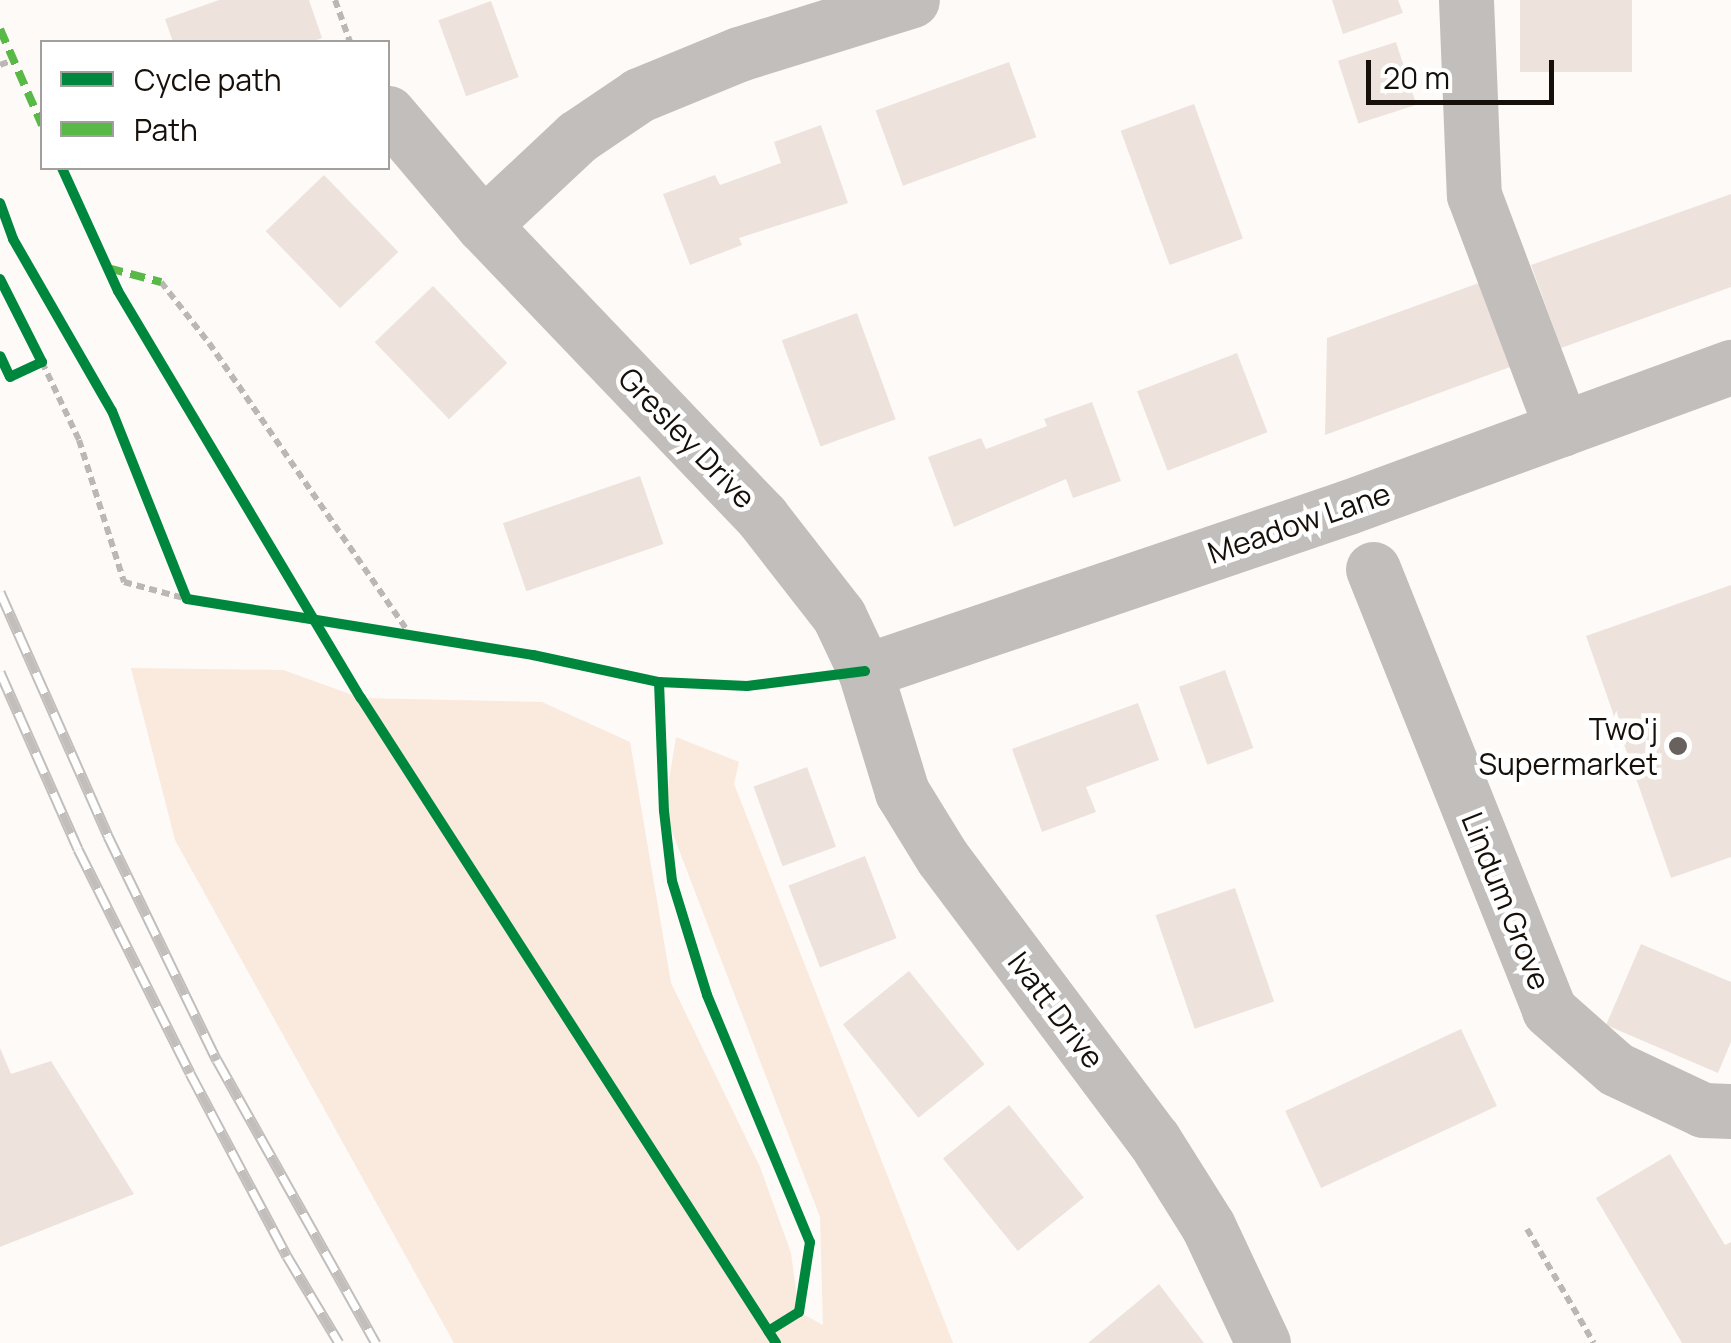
<!DOCTYPE html>
<html>
<head>
<meta charset="utf-8">
<style>
	body { margin:0 }
	#map { position:relative; width:1731px; height:1343px; overflow:hidden; background:#fdfaf8; font-family:Manrope,sans-serif }
	div>[style] { position:absolute }
	.green>* { inset:0; background:#fae9dd }
	.building>* { inset:0; background:#eee3dc; transform-origin:0 0 }
	.path>* { height:6px; margin-top:-3px; transform-origin:0; background:repeating-linear-gradient(90deg,#bab7b4 0 8px,transparent 0 13px) }
	.minor>* { height:55px; margin:-27.5px; padding:0 27.5px; transform-origin:27.5px; border-radius:27.5px; background:#c2bebc }
	.rail>* { height:11px; margin-top:-5.5px; transform-origin:0; background:repeating-linear-gradient(90deg,#fff 0 22px,#c2bebc 0 44px); box-sizing:border-box; border-block:2px solid #c2bebc }
	.quiet>* { height:8px; margin-top:-4px; transform-origin:0; background:repeating-linear-gradient(90deg,#58b947 0 15px,transparent 0 23px) }
	.cycleway>* { height:10px; margin:-5px; padding:0 5px; transform-origin:5px; border-radius:5px; background:#00873e }
	.dots>* { width:28px; height:28px; translate:-50% -50%; box-sizing:border-box; border:5px solid #fff; border-radius:50% }
	span { translate:-50% -50%; white-space:nowrap; text-align:center; line-height:1.15; -webkit-text-stroke:9px #fff; paint-order:stroke }
	.street-label { font-size:30px; color:#170f09 }
	.poi-label { font-size:30px; color:#170f09 }
	.right { translate:-100% -50%; text-align:right }
	.legend { position:absolute; left:40px; top:40px; width:350px; height:130px; box-sizing:border-box; background:#fff; border:2px solid #a29f9d; margin:0; padding:12px 18px; list-style:none; font-size:30px; color:#170f09 }
	.legend li { display:flex; align-items:center; gap:20px; height:50px }
	.legend b { width:50px; border:2px solid #a29f9d }
	.scale { position:absolute; left:1366px; top:60px; width:188px; height:45px; box-sizing:border-box; border:5px solid #170f09; border-top:0; padding-left:12px; font-size:30px; line-height:35px; white-space:nowrap; color:#170f09; -webkit-text-stroke:8px #fff; paint-order:stroke }
</style>
</head>
<body>
<div id="map">
	<div class="green">
		<div style="clip-path:polygon(131px 668px,283px 670px,361px 698px,542px 702px,630px 742px,671px 983px,760px 1167px,791px 1253px,799px 1312px,823px 1325px,820px 1217px,664px 811px,676px 737px,739px 762px,734px 784px,953px 1343px,454px 1343px,175px 840px)"></div>
	</div>
	<div class="building">
		<div style="clip-path:polygon(219px 0,309px 0,322px 38px,311px 42px,173px 42px,165px 19px)"></div>
		<div style="clip-path:polygon(1332px 0,1398px 0,1403px 13px,1343px 34px)"></div>
		<div style="left:1520px;top:0;width:112px;height:72px"></div>
		<div style="left:491px;top:1px;width:81px;height:56px;rotate:70deg"></div>
		<div style="left:1396px;top:42px;width:66px;height:61px;rotate:72deg"></div>
		<div style="left:1009px;top:62px;width:80px;height:142px;rotate:70deg"></div>
		<div style="left:1194px;top:104px;width:143px;height:78px;rotate:70deg"></div>
		<div style="clip-path:polygon(821px 125px,848px 203px,739px 238px,742px 245px,690px 265px,663px 194px,715px 175px,720px 185px,781px 163px,774px 142px)"></div>
		<div style="left:324px;top:175px;width:107px;height:81px;rotate:46deg"></div>
		<div style="clip-path:polygon(1731px 194px,1731px 287px,1561px 348px,1531px 265px)"></div>
		<div style="clip-path:polygon(1490px 279px,1521px 363px,1325px 435px,1327px 338px)"></div>
		<div style="left:433px;top:286px;width:107px;height:81px;rotate:46deg"></div>
		<div style="left:857px;top:313px;width:113px;height:80px;rotate:70deg"></div>
		<div style="left:1237px;top:353px;width:85px;height:107px;rotate:69deg"></div>
		<div style="clip-path:polygon(1092px 402px,1121px 481px,1073px 498px,1066px 479px,954px 527px,928px 457px,981px 438px,986px 449px,1047px 426px,1044px 419px)"></div>
		<div style="left:640px;top:476px;width:72px;height:145px;rotate:71deg"></div>
		<div style="clip-path:polygon(1731px 585px,1731px 857px,1671px 878px,1586px 636px)"></div>
		<div style="left:1225px;top:670px;width:83px;height:49px;rotate:70deg"></div>
		<div style="clip-path:polygon(1138px 703px,1159px 760px,1086px 787px,1096px 812px,1042px 832px,1012px 749px)"></div>
		<div style="left:807px;top:767px;width:85px;height:57px;rotate:70deg"></div>
		<div style="left:865px;top:856px;width:88px;height:82px;rotate:69deg"></div>
		<div style="left:1235px;top:888px;width:120px;height:84px;rotate:71deg"></div>
		<div style="clip-path:polygon(1641px 944px,1731px 982px,1731px 1042px,1718px 1073px,1606px 1025px)"></div>
		<div style="left:909px;top:971px;width:120px;height:85px;rotate:51deg"></div>
		<div style="left:1461px;top:1029px;width:85px;height:194px;rotate:65deg"></div>
		<div style="clip-path:polygon(0 1048px,11px 1074px,51px 1061px,134px 1194px,0 1247px)"></div>
		<div style="left:1009px;top:1105px;width:119px;height:85px;rotate:51deg"></div>
		<div style="clip-path:polygon(1670px 1154px,1725px 1245px,1731px 1242px,1731px 1343px,1682px 1343px,1596px 1198px)"></div>
		<div style="clip-path:polygon(1159px 1284px,1204px 1343px,1088px 1343px)"></div>
	</div>
	<div class="path">
		<div style="left:335px;top:0;width:45px;rotate:70.3deg"></div>
		<div style="left:0;top:65px;width:14px;rotate:-21deg"></div>
		<div style="left:161px;top:282px;width:78px;rotate:51.8deg"></div>
		<div style="left:209px;top:343px;width:357px;rotate:55.4deg"></div>
		<div style="left:42px;top:362px;width:86px;rotate:64.6deg"></div>
		<div style="left:79px;top:440px;width:149px;rotate:72.4deg"></div>
		<div style="left:124px;top:582px;width:65px;rotate:15.1deg"></div>
		<div style="left:1527px;top:1229px;width:132px;rotate:59.6deg"></div>
	</div>
	<div class="minor">
		<div style="left:1466px;top:0;width:195px;rotate:87.7deg"></div>
		<div style="left:1474px;top:195px;width:250px;rotate:69.4deg"></div>
		<div style="left:388px;top:113px;width:147px;rotate:49.7deg"></div>
		<div style="left:483px;top:225px;width:404px;rotate:46.3deg"></div>
		<div style="left:762px;top:517px;width:125px;rotate:52.1deg"></div>
		<div style="left:839px;top:616px;width:61px;rotate:64.7deg"></div>
		<div style="left:865px;top:671px;width:127px;rotate:73deg"></div>
		<div style="left:902px;top:792px;width:76px;rotate:58.4deg"></div>
		<div style="left:942px;top:857px;width:354px;rotate:53.2deg"></div>
		<div style="left:1154px;top:1140px;width:102px;rotate:57.9deg"></div>
		<div style="left:1208px;top:1226px;width:129px;rotate:64.8deg"></div>
		<div style="left:483px;top:225px;width:129px;rotate:-43.1deg"></div>
		<div style="left:577px;top:137px;width:75px;rotate:-34.1deg"></div>
		<div style="left:639px;top:95px;width:108px;rotate:-22.3deg"></div>
		<div style="left:739px;top:54px;width:181px;rotate:-17.3deg"></div>
		<div style="left:1373px;top:569px;width:475px;rotate:68.2deg"></div>
		<div style="left:1549px;top:1010px;width:89px;rotate:41.4deg"></div>
		<div style="left:1616px;top:1069px;width:96px;rotate:25.2deg"></div>
		<div style="left:1703px;top:1110px;width:28px;rotate:2deg"></div>
		<div style="left:865px;top:671px;width:510px;rotate:-18.75deg"></div>
		<div style="left:1348px;top:507px;width:408px;rotate:-20.1deg"></div>
	</div>
	<div class="rail">
		<div style="left:0;top:592px;width:267px;rotate:66.1deg"></div>
		<div style="left:108px;top:836px;width:249px;rotate:64.1deg"></div>
		<div style="left:217px;top:1060px;width:325px;rotate:60.7deg"></div>
		<div style="left:0;top:672px;width:193px;rotate:66.2deg"></div>
		<div style="left:78px;top:849px;width:250px;rotate:63.4deg"></div>
		<div style="left:190px;top:1073px;width:207px;rotate:62.1deg"></div>
		<div style="left:287px;top:1256px;width:101px;rotate:59.1deg"></div>
	</div>
	<div class="quiet">
		<div style="left:0;top:29px;width:105px;rotate:66.4deg"></div>
		<div style="left:108px;top:268px;width:55px;rotate:14.8deg"></div>
	</div>
	<div class="cycleway">
		<div style="left:62px;top:168px;width:135px;rotate:65.5deg"></div>
		<div style="left:118px;top:291px;width:474px;rotate:59.2deg"></div>
		<div style="left:361px;top:698px;width:767px;rotate:57.24deg"></div>
		<div style="left:0;top:203px;width:38px;rotate:70deg"></div>
		<div style="left:13px;top:239px;width:198px;rotate:60.1deg"></div>
		<div style="left:112px;top:411px;width:202px;rotate:68.3deg"></div>
		<div style="left:187px;top:599px;width:351px;rotate:9.2deg"></div>
		<div style="left:533px;top:655px;width:129px;rotate:12.1deg"></div>
		<div style="left:659px;top:682px;width:88px;rotate:2.6deg"></div>
		<div style="left:747px;top:686px;width:119px;rotate:-7.2deg"></div>
		<div style="left:0;top:279px;width:93px;rotate:63.2deg"></div>
		<div style="left:42px;top:362px;width:35px;rotate:155deg"></div>
		<div style="left:10px;top:377px;width:23px;rotate:-115deg"></div>
		<div style="left:659px;top:682px;width:129px;rotate:87.8deg"></div>
		<div style="left:664px;top:811px;width:70px;rotate:83.5deg"></div>
		<div style="left:672px;top:881px;width:119px;rotate:72.9deg"></div>
		<div style="left:707px;top:995px;width:268px;rotate:67.4deg"></div>
		<div style="left:810px;top:1242px;width:71px;rotate:98.9deg"></div>
		<div style="left:799px;top:1312px;width:36px;rotate:148deg"></div>
	</div>
	<div class="dots">
		<div style="left:1678px;top:746px;background:#68615d"></div>
	</div>
	<div class="street-label">
		<span style="left:687px;top:438px;rotate:46deg">Gresley Drive</span>
		<span style="left:1299px;top:523px;rotate:-19deg">Meadow Lane</span>
		<span style="left:1506px;top:901px;rotate:68deg">Lindum Grove</span>
		<span style="left:1056px;top:1010px;rotate:53deg">Ivatt Drive</span>
	</div>
	<div class="poi-label">
		<span class="right" style="left:1658px;top:746px">Two'j<br>Supermarket</span>
	</div>
	<ul class="legend">
	<li><b style="height:12px;background:#00873e"></b>Cycle path</li>
	<li><b style="height:12px;background:#58b947"></b>Path</li>
	</ul>
	<div class="scale">20 m</div>
</div>
</body>
</html>
